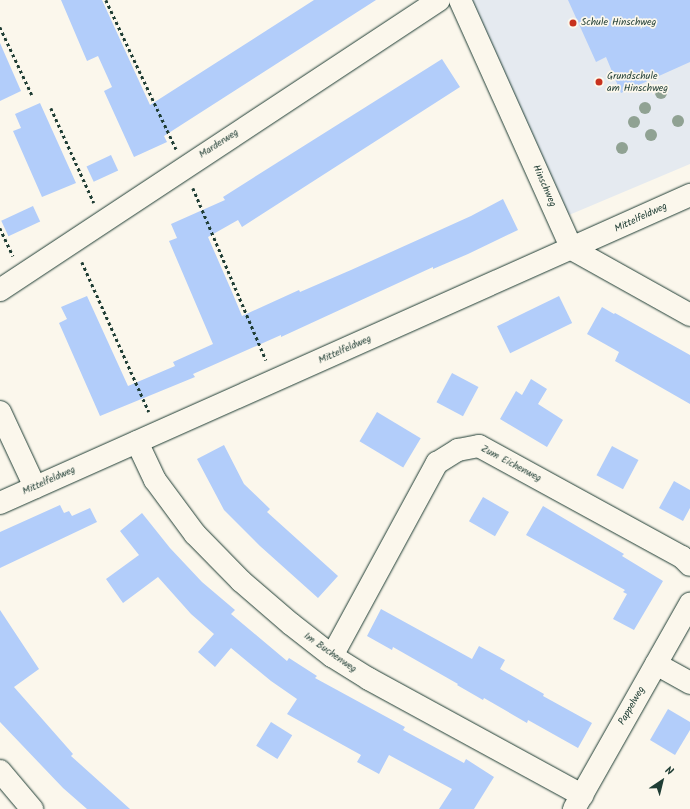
<!DOCTYPE html>
<html>
<head>
<meta charset="utf-8">
<style>
	body { margin:0 }
	#map { position:relative; width:690px; height:809px; overflow:hidden; background:#fbf7ec; font-family:Kalam,sans-serif }
	div>[style] { position:absolute }
	.built>* { inset:0; background:#e5eaf0 }
	.building>* { inset:0; background:#b2cdfa; transform-origin:0 0 }
	.path>* { height:2.5px; margin-top:-1.25px; transform-origin:0; background:repeating-linear-gradient(90deg,#1f3d34 0 3px,transparent 0 6px) }
	.roads { filter:drop-shadow(0 0 1px #1f3d34) drop-shadow(0 0 1px #1f3d34) }
	.minor>* { height:22px; margin:-11px; padding:0 11px; transform-origin:11px; border-radius:11px; background:#fbf7ec }
	.trees>* { width:12px; height:12px; margin:-6px; border-radius:50%; background:#90a293 }
	.dots>* { width:11px; height:11px; translate:-50% -50%; box-sizing:border-box; border:2px solid #fbf7ec; border-radius:50% }
	span { translate:-50% -50%; white-space:nowrap; text-align:center; line-height:1.15; -webkit-text-stroke:3.5px #fbf7ec; paint-order:stroke }
	.poi-label { font-size:10px; color:#1f3d34 }
	.left { translate:0 -50%; text-align:left }
	.street-label { font-size:10px; color:#1f3d34 }
	.north { position:absolute; left:642px; top:761px; width:40px; height:40px; -webkit-text-stroke:3px #fbf7ec; paint-order:stroke; rotate:35deg; font-size:11px; font-weight:700; line-height:16px; text-align:center; color:#1f3d34 }
	.north::after { content:''; display:block; margin:auto; width:14px; height:18px; background:#1f3d34; clip-path:polygon(50% 0,100% 100%,50% 72%,0 100%) }
</style>
</head>
<body>
<div id="map">
	<div class="built">
		<div style="clip-path:polygon(471px 0,690px 0,690px 164px,569px 215px)"></div>
	</div>
	<div class="building">
		<div style="clip-path:polygon(61px 0,102px 0,150px 105px,314px 0,376px 0,164px 136px,167px 142px,134px 157px,104px 91px,112px 87px,98px 56px,87px 61px)"></div>
		<div style="clip-path:polygon(568px 0,690px 0,690px 62px,621px 93px,606px 57px,596px 62px)"></div>
		<div style="clip-path:polygon(0 43px,21px 91px,0 101px)"></div>
		<div style="clip-path:polygon(442px 59px,460px 87px,242px 227px,238px 220px,208px 237px,232px 292px,242px 316px,299px 290px,300px 292px,351px 270px,471px 216px,503px 199px,518px 230px,468px 254px,433px 269px,433px 267px,281px 337px,281px 335px,193px 374px,195px 377px,100px 416px,59px 323px,67px 319px,61px 307px,87px 296px,128px 386px,175px 366px,173px 362px,213px 344px,169px 241px,177px 238px,171px 224px,225px 200px,223px 197px,253px 178px)"></div>
		<div style="clip-path:polygon(40px 103px,76px 183px,42px 197px,13px 131px,21px 128px,15px 114px)"></div>
		<div style="left:111px;top:155px;width:17px;height:27px;rotate:65deg"></div>
		<div style="left:33px;top:206px;width:17px;height:35px;rotate:65deg"></div>
		<div style="left:559px;top:296px;width:30px;height:69px;rotate:64deg"></div>
		<div style="clip-path:polygon(602px 307px,614px 314px,615px 313px,690px 355px,690px 404px,615px 361px,619px 352px,587px 334px)"></div>
		<div style="left:452px;top:373px;width:30px;height:33px;rotate:28deg"></div>
		<div style="clip-path:polygon(531px 379px,547px 389px,538px 404px,563px 420px,547px 447px,500px 419px,516px 391px,522px 395px)"></div>
		<div style="left:377px;top:412px;width:51px;height:34px;rotate:31deg"></div>
		<div style="clip-path:polygon(224px 445px,244px 484px,270px 509px,267px 512px,338px 576px,318px 598px,260px 546px,224px 510px,197px 459px)"></div>
		<div style="left:612px;top:446px;width:30px;height:33px;rotate:28deg"></div>
		<div style="clip-path:polygon(674px 481px,690px 490px,690px 508px,683px 521px,659px 508px)"></div>
		<div style="left:483px;top:497px;width:30px;height:28px;rotate:30deg"></div>
		<div style="clip-path:polygon(60px 505px,64px 513px,69px 511px,72px 516px,90px 508px,97px 522px,0 568px,0 532px)"></div>
		<div style="clip-path:polygon(543px 506px,624px 554px,622px 556px,663px 581px,634px 630px,613px 619px,627px 594px,623px 592px,625px 590px,526px 535px)"></div>
		<div style="clip-path:polygon(142px 513px,170px 548px,202px 582px,235px 610px,231px 614px,287px 661px,289px 658px,317px 676px,315px 678px,405px 727px,403px 730px,464px 763px,466px 759px,494px 777px,474px 809px,439px 809px,452px 789px,389px 755px,379px 774px,357px 762px,361px 755px,287px 714px,297px 699px,271px 681px,231px 648px,215px 667px,198px 652px,214px 634px,191px 614px,158px 577px,123px 603px,106px 579px,139px 555px,120px 531px)"></div>
		<div style="clip-path:polygon(381px 609px,472px 659px,479px 646px,505px 660px,500px 669px,544px 694px,543px 696px,592px 723px,578px 748px,528px 720px,527px 723px,484px 698px,483px 700px,457px 685px,458px 684px,393px 647px,392px 650px,367px 636px)"></div>
		<div style="clip-path:polygon(0 610px,39px 669px,14px 687px,73px 754px,71px 756px,130px 809px,87px 809px,63px 788px,0 722px)"></div>
		<div style="clip-path:polygon(668px 709px,690px 722px,690px 730px,675px 755px,650px 740px)"></div>
		<div style="left:271px;top:722px;width:25px;height:28px;rotate:32deg"></div>
	</div>
	<div class="path">
		<div style="left:106px;top:0;width:165px;rotate:64.8deg"></div>
		<div style="left:0;top:27px;width:75px;rotate:64.8deg"></div>
		<div style="left:51px;top:108px;width:104px;rotate:65.6deg"></div>
		<div style="left:193px;top:188px;width:187px;rotate:67deg"></div>
		<div style="left:0;top:228px;width:31px;rotate:65deg"></div>
		<div style="left:82px;top:262px;width:164px;rotate:65.9deg"></div>
	</div>
	<div class="roads">
		<div class="minor">
			<div style="left:460px;top:0;width:273px;rotate:65.8deg"></div>
			<div style="left:572px;top:249px;width:135px;rotate:29.2deg"></div>
			<div style="left:0;top:290px;width:526px;rotate:-33.45deg"></div>
			<div style="left:0;top:412px;width:83px;rotate:65deg"></div>
			<div style="left:137px;top:442px;width:42px;rotate:64.7deg"></div>
			<div style="left:155px;top:480px;width:67px;rotate:53.5deg"></div>
			<div style="left:195px;top:534px;width:66px;rotate:45.6deg"></div>
			<div style="left:241px;top:581px;width:66px;rotate:40.7deg"></div>
			<div style="left:291px;top:624px;width:52px;rotate:38deg"></div>
			<div style="left:332px;top:656px;width:44px;rotate:31.9deg"></div>
			<div style="left:369px;top:679px;width:243px;rotate:28.6deg"></div>
			<div style="left:0;top:503px;width:756px;rotate:-24.05deg"></div>
			<div style="left:332px;top:656px;width:220px;rotate:-61.5deg"></div>
			<div style="left:437px;top:463px;width:25px;rotate:-32deg"></div>
			<div style="left:458px;top:450px;width:21px;rotate:-11deg"></div>
			<div style="left:479px;top:446px;width:231px;rotate:28.7deg"></div>
			<div style="left:682px;top:557px;width:11px;rotate:45deg"></div>
			<div style="left:656px;top:664px;width:39px;rotate:29deg"></div>
			<div style="left:0;top:771px;width:50px;rotate:49.9deg"></div>
			<div style="left:574px;top:809px;width:236px;rotate:-60.5deg"></div>
		</div>
	</div>
	<div class="trees">
		<div style="left:661px;top:93px"></div>
		<div style="left:645px;top:108px"></div>
		<div style="left:678px;top:121px"></div>
		<div style="left:634px;top:122px"></div>
		<div style="left:651px;top:135px"></div>
		<div style="left:622px;top:148px"></div>
	</div>
	<div class="dots">
		<div style="left:573px;top:23px;background:#c8321e"></div>
		<div style="left:599px;top:82px;background:#c8321e"></div>
	</div>
	<div class="poi-label">
		<span class="left" style="left:581px;top:23px">Schule Hinschweg</span>
		<span class="left" style="left:607px;top:82px">Grundschule<br>am Hinschweg</span>
	</div>
	<div class="street-label">
		<span style="left:219px;top:144px;rotate:-33deg">Marderweg</span>
		<span style="left:544px;top:186px;rotate:66deg">Hinschweg</span>
		<span style="left:641px;top:218px;rotate:-25deg">Mittelfeldweg</span>
		<span style="left:345px;top:350px;rotate:-24deg">Mittelfeldweg</span>
		<span style="left:511px;top:464px;rotate:28deg">Zum Eichenweg</span>
		<span style="left:49px;top:481px;rotate:-24deg">Mittelfeldweg</span>
		<span style="left:330px;top:653px;rotate:35deg">Im Buchenweg</span>
		<span style="left:632px;top:706px;rotate:-60deg">Pappelweg</span>
	</div>
	<div class="north">N</div>
</div>
</body>
</html>
